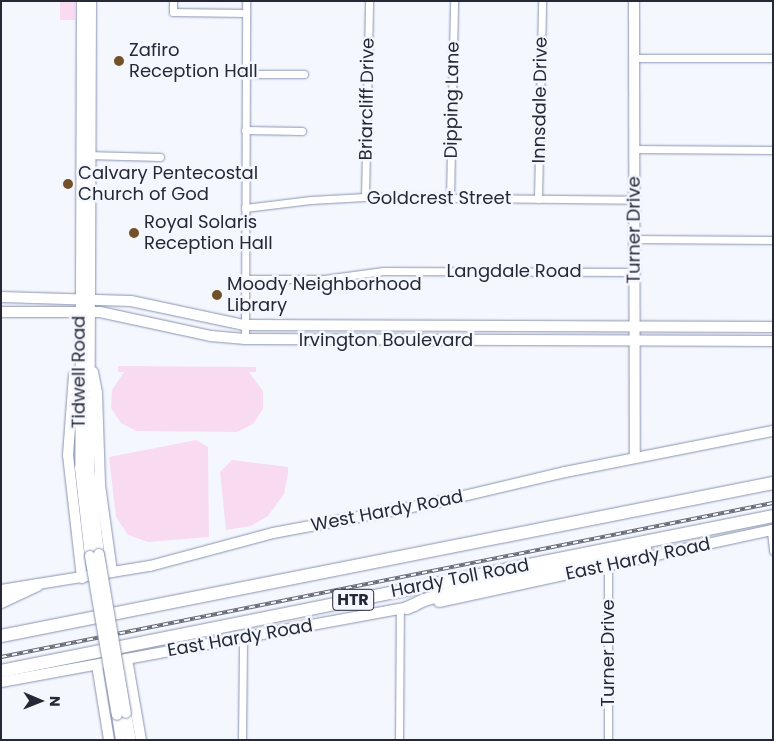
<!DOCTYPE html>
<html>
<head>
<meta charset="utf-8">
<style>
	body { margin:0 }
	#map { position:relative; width:774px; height:741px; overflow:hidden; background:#f5f7fe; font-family:Poppins,sans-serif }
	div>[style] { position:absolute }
	.green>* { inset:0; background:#f8dbf1; transform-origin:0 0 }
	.roads { filter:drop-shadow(0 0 1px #8993b0) drop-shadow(0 0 1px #8993b0) }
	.street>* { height:7px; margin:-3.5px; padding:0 3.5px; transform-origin:3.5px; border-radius:3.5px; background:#fff }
	.secondary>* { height:10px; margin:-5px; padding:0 5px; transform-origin:5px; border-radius:5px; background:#fff }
	.highway>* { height:12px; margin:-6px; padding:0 6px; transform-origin:6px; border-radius:6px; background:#fff }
	.rail>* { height:4px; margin-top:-2px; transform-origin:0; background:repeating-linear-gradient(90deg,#f5f7fe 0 5.5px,#666973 0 11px); box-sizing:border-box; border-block:1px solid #666973 }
	.bridges { filter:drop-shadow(0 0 1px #8993b0) drop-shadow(0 0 1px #8993b0) }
	.secondary-bridge>* { height:10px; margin:-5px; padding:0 5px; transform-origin:5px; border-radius:5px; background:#fff }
	.dots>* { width:14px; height:14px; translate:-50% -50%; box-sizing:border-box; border:2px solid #f5f7fe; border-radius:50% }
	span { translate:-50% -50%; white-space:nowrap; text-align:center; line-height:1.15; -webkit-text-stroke:5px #f5f7fe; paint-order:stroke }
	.shield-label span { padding:1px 4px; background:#f5f7fe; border:1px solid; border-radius:4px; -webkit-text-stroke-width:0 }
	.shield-label { font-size:16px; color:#252935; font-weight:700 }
	.poi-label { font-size:18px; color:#252935 }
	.left { translate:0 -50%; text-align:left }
	.street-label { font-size:18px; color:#252935 }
	.frame { position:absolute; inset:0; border:2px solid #252935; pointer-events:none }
	.north { position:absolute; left:15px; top:676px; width:50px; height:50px; -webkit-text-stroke:4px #f5f7fe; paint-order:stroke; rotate:91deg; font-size:14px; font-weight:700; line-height:20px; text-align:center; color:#252935 }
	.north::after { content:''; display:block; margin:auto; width:18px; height:22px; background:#252935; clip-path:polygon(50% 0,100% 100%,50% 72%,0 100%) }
</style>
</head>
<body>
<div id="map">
	<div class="green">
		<div style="left:60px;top:1px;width:15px;height:19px"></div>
		<div style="clip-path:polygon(118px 366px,256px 367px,256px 372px,249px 372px,263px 391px,263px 409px,253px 424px,237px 432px,136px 431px,121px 423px,111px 408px,112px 390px,124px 372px,118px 372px)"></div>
		<div style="clip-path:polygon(196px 440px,208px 447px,209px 537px,148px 542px,128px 535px,116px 517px,109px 457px)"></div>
		<div style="clip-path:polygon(232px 460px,288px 467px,288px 474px,284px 494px,268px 516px,251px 526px,226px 530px,220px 472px)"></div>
	</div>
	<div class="roads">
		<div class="street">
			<div style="left:173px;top:1px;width:11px;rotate:90deg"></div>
			<div style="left:173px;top:12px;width:73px;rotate:0.8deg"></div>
			<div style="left:634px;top:58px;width:139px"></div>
			<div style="left:246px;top:74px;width:58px"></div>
			<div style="left:245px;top:130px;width:57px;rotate:1deg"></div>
			<div style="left:634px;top:149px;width:139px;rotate:0.4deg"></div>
			<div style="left:86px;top:155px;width:74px;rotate:1.5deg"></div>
			<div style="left:365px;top:197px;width:196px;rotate:-88.8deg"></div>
			<div style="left:450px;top:198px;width:197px;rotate:-88.8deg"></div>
			<div style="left:538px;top:199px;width:198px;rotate:-88.8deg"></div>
			<div style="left:245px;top:208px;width:66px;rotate:-6.9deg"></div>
			<div style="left:311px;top:200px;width:54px;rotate:-3.2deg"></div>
			<div style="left:365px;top:197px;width:269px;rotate:0.6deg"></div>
			<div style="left:634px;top:239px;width:139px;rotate:0.4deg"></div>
			<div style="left:245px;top:279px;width:79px"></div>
			<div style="left:324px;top:279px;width:60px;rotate:-7.7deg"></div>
			<div style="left:383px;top:271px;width:251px;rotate:0.2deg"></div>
			<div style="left:245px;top:339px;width:338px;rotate:-89.8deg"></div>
			<div style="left:771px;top:531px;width:20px;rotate:84deg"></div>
			<div style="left:608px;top:565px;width:175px;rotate:90deg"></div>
			<div style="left:242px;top:740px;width:104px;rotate:-89.4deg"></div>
			<div style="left:399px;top:740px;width:131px;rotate:-89.6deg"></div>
		</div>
		<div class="secondary">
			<div style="left:82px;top:1px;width:467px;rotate:90.2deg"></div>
			<div style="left:80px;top:468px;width:89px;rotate:83.5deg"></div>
			<div style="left:91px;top:1px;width:467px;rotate:90.2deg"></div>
			<div style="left:89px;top:468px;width:87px;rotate:83.4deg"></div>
			<div style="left:634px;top:1px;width:457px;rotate:89.9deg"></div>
			<div style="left:1px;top:297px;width:130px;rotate:1.8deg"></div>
			<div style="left:131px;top:301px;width:116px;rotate:12deg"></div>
			<div style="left:244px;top:325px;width:529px;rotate:0.22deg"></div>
			<div style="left:1px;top:312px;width:99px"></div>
			<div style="left:100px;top:312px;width:114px;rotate:12.2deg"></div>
			<div style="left:211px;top:336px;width:34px;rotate:5deg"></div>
			<div style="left:245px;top:339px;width:528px;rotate:0.22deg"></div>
			<div style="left:93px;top:372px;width:21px;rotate:79deg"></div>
			<div style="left:97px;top:393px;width:92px;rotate:88.1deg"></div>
			<div style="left:100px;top:485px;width:88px;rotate:82.1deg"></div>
			<div style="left:74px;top:375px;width:80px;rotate:94.3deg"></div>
			<div style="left:68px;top:455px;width:124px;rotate:83.5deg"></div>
			<div style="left:1px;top:590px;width:151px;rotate:-9.2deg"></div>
			<div style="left:150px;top:566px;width:127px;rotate:-15deg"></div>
			<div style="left:273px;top:533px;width:164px;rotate:-10.6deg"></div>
			<div style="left:434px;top:503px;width:135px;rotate:-13.3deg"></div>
			<div style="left:565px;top:472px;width:212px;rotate:-11.2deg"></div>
			<div style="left:439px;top:602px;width:342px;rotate:-12.2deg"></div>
			<div style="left:127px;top:659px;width:82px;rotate:80.2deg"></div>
			<div style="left:97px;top:665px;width:76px;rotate:80.9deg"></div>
			<div style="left:1px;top:682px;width:421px;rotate:-10.4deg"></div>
			<div style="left:126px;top:713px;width:27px;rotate:80deg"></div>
			<div style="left:117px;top:715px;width:25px;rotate:81deg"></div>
		</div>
		<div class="highway">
			<div style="left:1px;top:602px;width:40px;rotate:-25deg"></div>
			<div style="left:407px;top:608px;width:19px;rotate:-25deg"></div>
			<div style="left:424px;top:600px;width:56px;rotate:-15.5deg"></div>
			<div style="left:478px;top:585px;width:171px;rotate:-12.2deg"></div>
			<div style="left:1px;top:636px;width:787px;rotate:-11.21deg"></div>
			<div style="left:1px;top:671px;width:787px;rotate:-11.35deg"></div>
		</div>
	</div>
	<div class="rail">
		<div style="left:1px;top:657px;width:787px;rotate:-11.28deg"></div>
	</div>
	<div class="bridges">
		<div class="secondary-bridge">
			<div style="left:99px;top:554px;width:161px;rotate:80.4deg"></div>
			<div style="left:90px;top:556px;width:161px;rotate:80.4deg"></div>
		</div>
	</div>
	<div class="dots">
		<div style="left:119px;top:61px;background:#725128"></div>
		<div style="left:68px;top:184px;background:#725128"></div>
		<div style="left:134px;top:233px;background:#725128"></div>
		<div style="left:217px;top:295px;background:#725128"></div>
	</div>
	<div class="shield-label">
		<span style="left:353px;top:600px">HTR</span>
	</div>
	<div class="poi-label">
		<span class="left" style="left:129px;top:61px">Zafiro<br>Reception Hall</span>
		<span class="left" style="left:78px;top:184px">Calvary Pentecostal<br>Church of God</span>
		<span class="left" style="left:144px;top:233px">Royal Solaris<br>Reception Hall</span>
		<span class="left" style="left:227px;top:295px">Moody Neighborhood<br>Library</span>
	</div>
	<div class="street-label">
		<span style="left:367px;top:99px;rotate:-89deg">Briarcliff Drive</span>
		<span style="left:452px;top:100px;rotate:-89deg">Dipping Lane</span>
		<span style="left:540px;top:100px;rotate:-89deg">Innsdale Drive</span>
		<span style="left:439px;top:198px">Goldcrest Street</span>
		<span style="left:634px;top:230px;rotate:-90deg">Turner Drive</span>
		<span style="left:514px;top:271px">Langdale Road</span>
		<span style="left:386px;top:340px">Irvington Boulevard</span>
		<span style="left:79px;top:372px;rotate:-90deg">Tidwell Road</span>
		<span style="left:387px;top:511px;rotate:-11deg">West Hardy Road</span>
		<span style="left:638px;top:559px;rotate:-12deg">East Hardy Road</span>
		<span style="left:460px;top:578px;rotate:-11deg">Hardy Toll Road</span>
		<span style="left:240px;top:638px;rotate:-10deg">East Hardy Road</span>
		<span style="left:608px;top:653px;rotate:-90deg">Turner Drive</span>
	</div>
	<div class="frame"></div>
	<div class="north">N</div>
</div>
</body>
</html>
